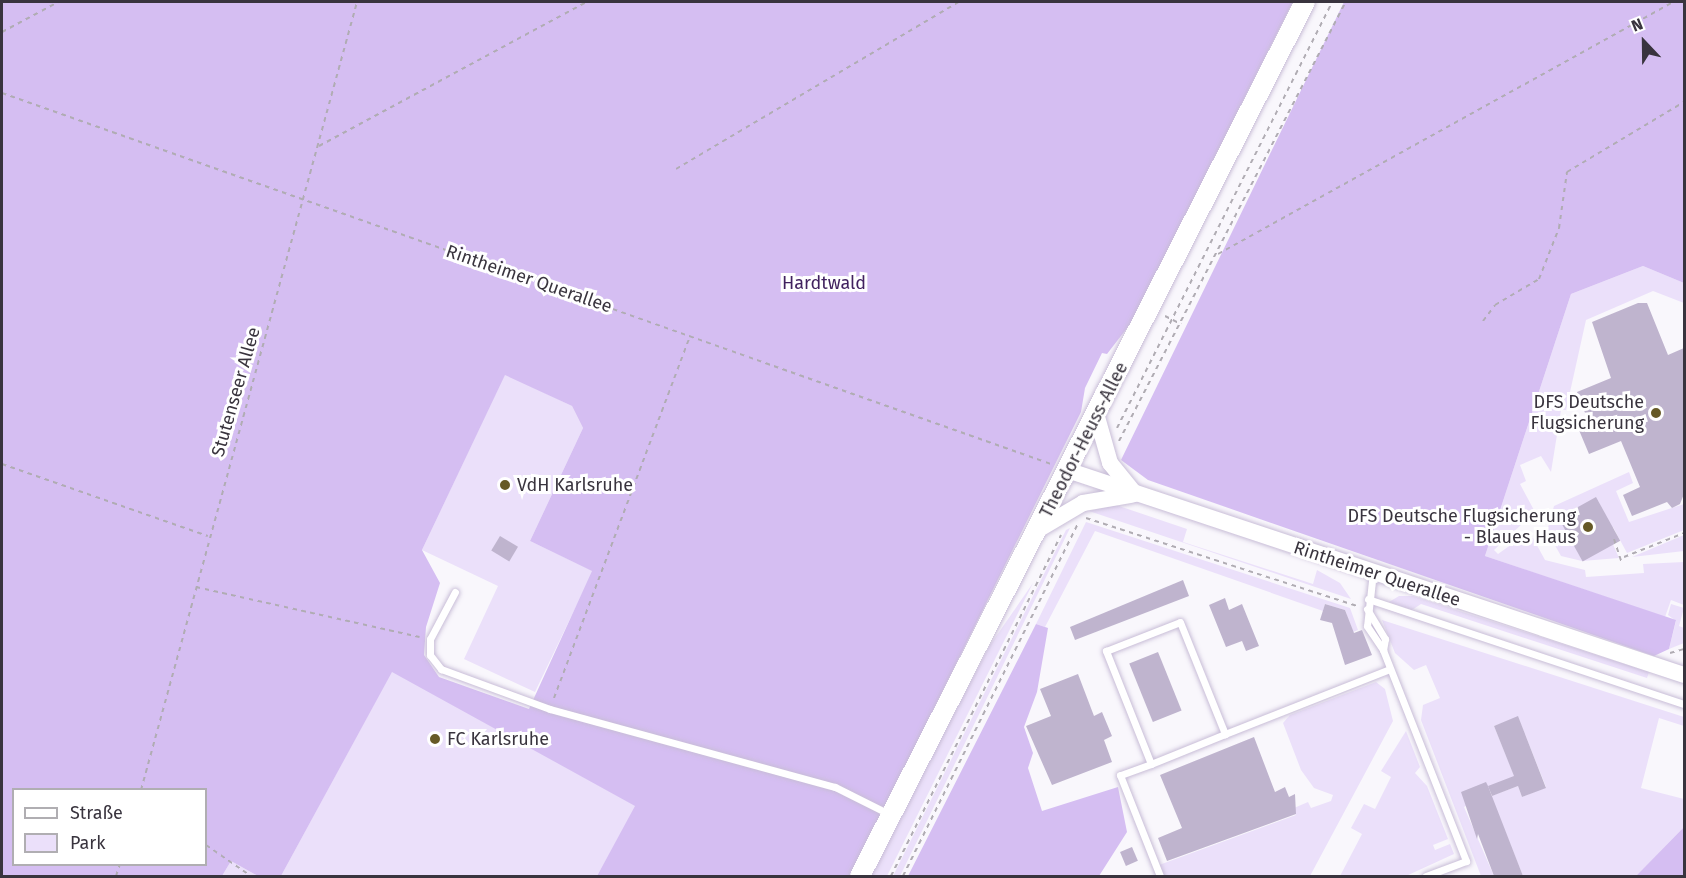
<!DOCTYPE html>
<html>
<head>
<meta charset="utf-8">
<style>
	body { margin:0 }
	#map { position:relative; width:1686px; height:878px; overflow:hidden; background:#f9f7fc; font-family:"Fira Sans",sans-serif }
	div>[style] { position:absolute }
	.green>* { inset:0; background:#ebe0fa }
	.forest>* { inset:0; background:#d5bef2 }
	.building>* { inset:0; background:#bfb4ce; transform-origin:0 0 }
	.path>* { height:2px; margin-top:-1px; transform-origin:0; background:repeating-linear-gradient(90deg,#b0acb3 0 4.5px,transparent 0 9px) }
	.roads { filter:drop-shadow(0 0 2px #c8bdd7) drop-shadow(0 0 2px #c8bdd7) }
	.service>* { height:7px; margin:-3.5px; padding:0 3.5px; transform-origin:3.5px; border-radius:3.5px; background:#fff }
	.tertiary>* { height:16px; margin:-8px; padding:0 8px; transform-origin:8px; border-radius:8px; background:#fff }
	.secondary>* { height:20px; margin:-10px; padding:0 10px; transform-origin:10px; border-radius:10px; background:#fff }
	.dots>* { width:16px; height:16px; translate:-50% -50%; box-sizing:border-box; border:3px solid #fff; border-radius:50% }
	span { translate:-50% -50%; white-space:nowrap; text-align:center; line-height:1.15; -webkit-text-stroke:6px #fff; paint-order:stroke }
	.street-label { font-size:18px; color:#39343e }
	.park-label { font-size:18px; color:#41225f }
	.poi-label { font-size:18px; color:#39343e }
	.right { translate:-100% -50%; text-align:right }
	.left { translate:0 -50%; text-align:left }
	.frame { position:absolute; inset:0; border:3px solid #39343e; pointer-events:none }
	.legend { position:absolute; left:12px; top:788px; width:195px; height:78px; box-sizing:border-box; background:#fff; border:2px solid #b0aeb2; margin:0; padding:8px 10px; list-style:none; font-size:18px; color:#39343e }
	.legend li { display:flex; align-items:center; gap:12px; height:30px }
	.legend b { width:30px; border:2px solid #b0aeb2 }
	.north { position:absolute; left:1614px; top:12px; width:60px; height:60px; -webkit-text-stroke:4px #fff; paint-order:stroke; rotate:338deg; font-size:16px; font-weight:700; line-height:24px; text-align:center; color:#39343e }
	.north::after { content:''; display:block; margin:auto; width:21px; height:27px; background:#39343e; clip-path:polygon(50% 0,100% 100%,50% 72%,0 100%) }
</style>
</head>
<body>
<div id="map">
	<div class="green">
		<div style="clip-path:polygon(1643px 266px,1684px 283px,1684px 303px,1653px 291px,1586px 320px,1566px 410px,1561px 410px,1551px 472px,1541px 456px,1520px 465px,1526px 481px,1520px 484px,1535px 512px,1494px 550px,1498px 554px,1522px 537px,1533px 538px,1545px 560px,1585px 570px,1586px 577px,1644px 573px,1643px 564px,1684px 562px,1684px 605px,1671px 600px,1665px 617px,1485px 556px,1571px 294px)"></div>
		<div style="clip-path:polygon(505px 374px,572px 406px,583px 428px,530px 541px,593px 571px,535px 692px,464px 659px,498px 586px,422px 550px)"></div>
		<div style="clip-path:polygon(1629px 472px,1633px 483px,1616px 491px,1629px 522px,1684px 504px,1684px 530px,1627px 553px,1613px 527px,1611px 540px,1619px 558px,1582px 561px,1561px 556px,1547px 531px,1554px 506px)"></div>
		<div style="clip-path:polygon(1116px 505px,1187px 529px,1183px 542px,1313px 584px,1317px 570px,1340px 583px,1351px 599px,1089px 511px)"></div>
		<div style="clip-path:polygon(1086px 522px,1350px 608px,1358px 630px,1353px 632px,1345px 610px,1325px 604px,1323px 611px,1095px 531px,1045px 627px,1036px 624px)"></div>
		<div style="clip-path:polygon(1070px 528px,900px 876px,893px 876px,1066px 530px)"></div>
		<div style="clip-path:polygon(1684px 535px,1684px 551px,1632px 557px)"></div>
		<div style="clip-path:polygon(1033px 583px,887px 876px,869px 876px,990px 645px)"></div>
		<div style="clip-path:polygon(1399px 596px,1413px 596px,1649px 672px,1647px 678px,1421px 604px,1412px 610px,1389px 602px)"></div>
		<div style="clip-path:polygon(1671px 604px,1684px 608px,1679px 626px,1684px 628px,1684px 643px,1669px 649px,1676px 621px,1668px 615px)"></div>
		<div style="clip-path:polygon(1382px 620px,1684px 717px,1684px 726px,1659px 718px,1641px 788px,1684px 799px,1684px 827px,1636px 876px,1523px 876px,1491px 796px,1518px 786px,1522px 797px,1546px 787px,1518px 717px,1494px 726px,1516px 780px,1499px 782px,1500px 786px,1464px 807px,1494px 876px,1481px 876px,1421px 720px,1423px 705px,1440px 698px,1426px 665px,1414px 670px,1395px 653px)"></div>
		<div style="clip-path:polygon(392px 671px,636px 806px,597px 876px,281px 876px)"></div>
		<div style="clip-path:polygon(1376px 682px,1385px 689px,1393px 721px,1310px 876px,1163px 876px,1159px 865px,1296px 815px,1294px 808px,1308px 802px,1311px 808px,1331px 801px,1333px 795px,1314px 788px,1301px 770px,1283px 723px,1290px 715px)"></div>
		<div style="clip-path:polygon(1406px 731px,1420px 767px,1415px 773px,1427px 786px,1448px 839px,1433px 845px,1435px 850px,1450px 844px,1454px 854px,1406px 876px,1340px 876px,1362px 834px,1351px 828px,1364px 804px,1375px 809px,1391px 777px,1381px 771px)"></div>
		<div style="clip-path:polygon(231px 861px,258px 876px,222px 876px)"></div>
	</div>
	<div class="forest">
		<div style="clip-path:polygon(evenodd,2px 2px,1293px 2px,1131px 323px,1107px 354px,1102px 353px,1085px 388px,1081px 412px,851px 876px,597px 876px,635px 806px,392px 672px,281px 876px,258px 876px,231px 861px,222px 876px,2px 876px,2px 2px,505px 375px,572px 406px,583px 428px,530px 541px,592px 571px,529px 709px,439px 677px,424px 655px,426px 627px,440px 583px,422px 550px,505px 375px,2px 2px,14px 790px,206px 790px,206px 864px,14px 864px,14px 790px)"></div>
		<div style="clip-path:polygon(1344px 2px,1684px 2px,1684px 283px,1643px 266px,1571px 294px,1485px 556px,1676px 620px,1669px 649px,1654px 656px,1148px 480px,1121px 460px)"></div>
		<div style="clip-path:polygon(1036px 624px,1048px 628px,1037px 692px,1024px 727px,1033px 753px,1028px 768px,1042px 811px,1118px 787px,1127px 832px,1099px 876px,908px 876px)"></div>
		<div style="clip-path:polygon(1684px 827px,1684px 876px,1636px 876px)"></div>
	</div>
	<div class="building">
		<div style="clip-path:polygon(1638px 303px,1647px 303px,1668px 355px,1684px 348px,1684px 494px,1680px 504px,1672px 508px,1667px 502px,1632px 516px,1623px 495px,1640px 487px,1621px 441px,1589px 454px,1576px 423px,1587px 418px,1577px 392px,1611px 378px,1592px 322px)"></div>
		<div style="left:1596px;top:497px;width:50px;height:43px;rotate:61deg"></div>
		<div style="left:500px;top:536px;width:21px;height:17px;rotate:31deg"></div>
		<div style="clip-path:polygon(1183px 580px,1189px 596px,1075px 640px,1070px 627px)"></div>
		<div style="clip-path:polygon(1225px 598px,1229px 610px,1242px 604px,1259px 646px,1246px 651px,1242px 641px,1226px 647px,1209px 605px)"></div>
		<div style="clip-path:polygon(1325px 604px,1345px 610px,1354px 633px,1362px 630px,1372px 655px,1345px 665px,1332px 623px,1320px 620px)"></div>
		<div style="left:1158px;top:652px;width:63px;height:31px;rotate:68deg"></div>
		<div style="clip-path:polygon(1078px 674px,1094px 716px,1102px 712px,1112px 736px,1104px 740px,1112px 762px,1052px 785px,1026px 726px,1051px 716px,1040px 689px)"></div>
		<div style="clip-path:polygon(1518px 716px,1546px 788px,1522px 797px,1518px 786px,1492px 796px,1488px 786px,1514px 776px,1494px 726px)"></div>
		<div style="clip-path:polygon(1254px 737px,1275px 792px,1285px 787px,1289px 797px,1295px 794px,1296px 814px,1167px 861px,1158px 838px,1182px 828px,1160px 775px)"></div>
		<div style="clip-path:polygon(1486px 782px,1488px 786px,1523px 876px,1494px 876px,1478px 834px,1477px 839px,1461px 792px)"></div>
		<div style="left:1132px;top:847px;width:15px;height:13px;rotate:67deg"></div>
	</div>
	<div class="path">
		<div style="left:2px;top:32px;width:64px;rotate:-28.2deg"></div>
		<div style="left:2px;top:93px;width:1113px;rotate:19.48deg"></div>
		<div style="left:319px;top:146px;width:303px;rotate:-28.3deg"></div>
		<div style="left:676px;top:169px;width:328px;rotate:-30.6deg"></div>
		<div style="left:1218px;top:254px;width:520px;rotate:-28.98deg"></div>
		<div style="left:1165px;top:316px;width:18px;rotate:27deg"></div>
		<div style="left:1483px;top:321px;width:20px;rotate:-53deg"></div>
		<div style="left:1495px;top:305px;width:51px;rotate:-30.6deg"></div>
		<div style="left:1539px;top:279px;width:55px;rotate:-68.6deg"></div>
		<div style="left:1559px;top:228px;width:57px;rotate:-81.9deg"></div>
		<div style="left:1567px;top:172px;width:136px;rotate:-30.9deg"></div>
		<div style="left:1117px;top:428px;width:477px;rotate:-63.2deg"></div>
		<div style="left:1119px;top:441px;width:494px;rotate:-62.7deg"></div>
		<div style="left:2px;top:464px;width:218px;rotate:19.3deg"></div>
		<div style="left:1086px;top:518px;width:285px;rotate:18deg"></div>
		<div style="left:1614px;top:539px;width:25px;rotate:72deg"></div>
		<div style="left:1624px;top:557px;width:65px;rotate:-21.8deg"></div>
		<div style="left:196px;top:587px;width:229px;rotate:12.6deg"></div>
		<div style="left:1670px;top:653px;width:15px;rotate:-16deg"></div>
		<div style="left:554px;top:698px;width:387px;rotate:-69.4deg"></div>
		<div style="left:141px;top:790px;width:817px;rotate:-74.67deg"></div>
		<div style="left:206px;top:845px;width:55px;rotate:34.6deg"></div>
		<div style="left:116px;top:876px;width:13px;rotate:-72deg"></div>
		<div style="left:891px;top:876px;width:381px;rotate:-63.5deg"></div>
		<div style="left:903px;top:876px;width:393px;rotate:-63.6deg"></div>
	</div>
	<div class="roads">
		<div class="service">
			<div style="left:1373px;top:572px;width:54px;rotate:96.3deg"></div>
			<div style="left:1367px;top:626px;width:29px;rotate:56deg"></div>
			<div style="left:1383px;top:650px;width:227px;rotate:68.5deg"></div>
			<div style="left:1466px;top:861px;width:43px;rotate:159.4deg"></div>
			<div style="left:455px;top:592px;width:53px;rotate:118deg"></div>
			<div style="left:430px;top:639px;width:16px;rotate:90deg"></div>
			<div style="left:430px;top:655px;width:18px;rotate:52deg"></div>
			<div style="left:441px;top:669px;width:116px;rotate:20.2deg"></div>
			<div style="left:550px;top:709px;width:295px;rotate:15.3deg"></div>
			<div style="left:835px;top:787px;width:60px;rotate:26.6deg"></div>
			<div style="left:1368px;top:599px;width:333px;rotate:18.4deg"></div>
			<div style="left:1367px;top:609px;width:35px;rotate:59deg"></div>
			<div style="left:1385px;top:639px;width:11px;rotate:100deg"></div>
			<div style="left:1225px;top:734px;width:177px;rotate:-21.5deg"></div>
			<div style="left:1151px;top:764px;width:122px;rotate:-111.7deg"></div>
			<div style="left:1106px;top:651px;width:79px;rotate:-21.4deg"></div>
			<div style="left:1180px;top:622px;width:121px;rotate:68.1deg"></div>
			<div style="left:1225px;top:734px;width:80px;rotate:157.9deg"></div>
			<div style="left:1151px;top:764px;width:33px;rotate:160deg"></div>
			<div style="left:1120px;top:775px;width:109px;rotate:68.4deg"></div>
		</div>
		<div class="tertiary">
			<div style="left:1097px;top:417px;width:48px;rotate:74.2deg"></div>
			<div style="left:1110px;top:463px;width:40px;rotate:51deg"></div>
			<div style="left:1070px;top:471px;width:647px;rotate:18.38deg"></div>
			<div style="left:1039px;top:529px;width:51px;rotate:-30.6deg"></div>
			<div style="left:1083px;top:503px;width:49px;rotate:-9.5deg"></div>
		</div>
		<div class="secondary">
			<div style="left:860px;top:876px;width:981px;rotate:-63.02deg"></div>
		</div>
	</div>
	<div class="dots">
		<div style="left:1656px;top:413px;background:#665926"></div>
		<div style="left:505px;top:485px;background:#665926"></div>
		<div style="left:1588px;top:527px;background:#665926"></div>
		<div style="left:435px;top:739px;background:#665926"></div>
	</div>
	<div class="street-label">
		<span style="left:529px;top:279px;rotate:19deg">Rintheimer Querallee</span>
		<span style="left:236px;top:392px;rotate:-74deg">Stutenseer Allee</span>
		<span style="left:1084px;top:440px;rotate:-63deg">Theodor-Heuss-Allee</span>
		<span style="left:1377px;top:574px;rotate:18deg">Rintheimer Querallee</span>
	</div>
	<div class="park-label">
		<span style="left:824px;top:283px">Hardtwald</span>
	</div>
	<div class="poi-label">
		<span class="right" style="left:1644px;top:413px">DFS Deutsche<br>Flugsicherung</span>
		<span class="left" style="left:517px;top:485px">VdH Karlsruhe</span>
		<span class="right" style="left:1576px;top:527px">DFS Deutsche Flugsicherung<br>- Blaues Haus</span>
		<span class="left" style="left:447px;top:739px">FC Karlsruhe</span>
	</div>
	<div class="frame"></div>
	<ul class="legend">
	<li><b style="height:8px;background:#fff"></b>Straße</li>
	<li><b style="height:16px;background:#ebe0fa"></b>Park</li>
	</ul>
	<div class="north">N</div>
</div>
</body>
</html>
